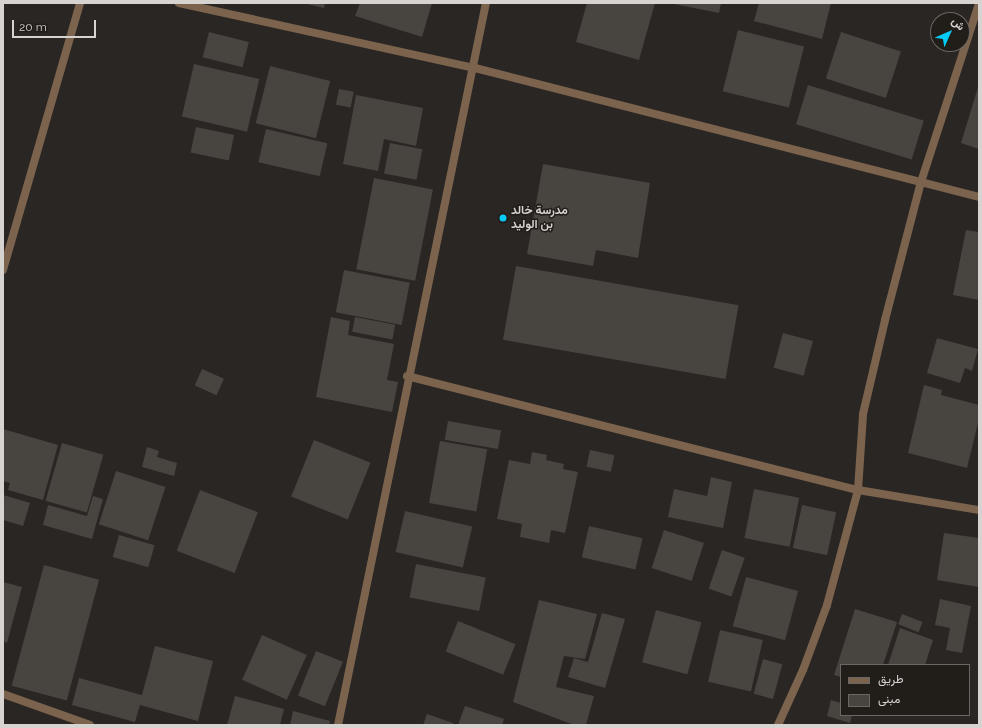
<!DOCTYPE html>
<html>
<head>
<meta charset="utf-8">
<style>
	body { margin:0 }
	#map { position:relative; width:982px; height:728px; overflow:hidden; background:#2a2623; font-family:Raleway,Vazirmatn,sans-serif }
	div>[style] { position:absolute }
	.building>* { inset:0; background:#484440; transform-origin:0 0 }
	.street>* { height:8px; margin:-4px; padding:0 4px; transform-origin:4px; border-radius:4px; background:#7b634d }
	.dots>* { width:11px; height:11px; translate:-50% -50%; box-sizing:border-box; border:2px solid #211d19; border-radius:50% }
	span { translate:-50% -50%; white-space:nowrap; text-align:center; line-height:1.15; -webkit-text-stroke:3px #211d19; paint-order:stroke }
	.poi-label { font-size:12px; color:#d6d3d1; font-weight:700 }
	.left { translate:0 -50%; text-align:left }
	.frame { position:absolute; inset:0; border:4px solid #d6d3d1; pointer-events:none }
	.legend { position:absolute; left:840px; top:664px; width:130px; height:52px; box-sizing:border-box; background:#211d19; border:1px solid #696663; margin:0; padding:5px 7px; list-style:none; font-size:12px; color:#d6d3d1 }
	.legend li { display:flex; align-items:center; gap:8px; height:20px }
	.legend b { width:20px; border:1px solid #696663 }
	.north { position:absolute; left:930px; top:12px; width:40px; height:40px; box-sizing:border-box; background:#211d19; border:1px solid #696663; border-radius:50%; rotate:45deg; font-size:11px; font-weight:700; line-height:16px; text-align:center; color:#d6d3d1 }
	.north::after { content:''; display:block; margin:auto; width:14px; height:18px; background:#05cbf9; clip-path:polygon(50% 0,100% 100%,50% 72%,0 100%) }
	.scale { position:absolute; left:12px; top:20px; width:84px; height:18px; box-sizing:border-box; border:2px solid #d6d3d1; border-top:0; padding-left:5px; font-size:12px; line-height:14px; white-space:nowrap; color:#d6d3d1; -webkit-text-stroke:3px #211d19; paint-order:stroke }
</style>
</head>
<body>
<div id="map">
	<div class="building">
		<div style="clip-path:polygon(303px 3px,325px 3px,324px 8px)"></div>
		<div style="clip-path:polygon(360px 3px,432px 3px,422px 37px,355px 16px)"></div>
		<div style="clip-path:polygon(587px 3px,655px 3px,639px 60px,576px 42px)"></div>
		<div style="clip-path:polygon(669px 3px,721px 3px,719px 13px)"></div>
		<div style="clip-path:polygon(759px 3px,831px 3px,822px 39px,754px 21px)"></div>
		<div style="left:738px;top:30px;width:68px;height:63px;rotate:14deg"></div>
		<div style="left:209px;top:32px;width:41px;height:26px;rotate:14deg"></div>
		<div style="left:841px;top:32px;width:63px;height:49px;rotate:18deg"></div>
		<div style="left:194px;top:64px;width:67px;height:54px;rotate:13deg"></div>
		<div style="left:270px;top:66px;width:62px;height:59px;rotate:14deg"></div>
		<div style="clip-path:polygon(979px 84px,979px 149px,961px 143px)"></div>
		<div style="left:808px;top:85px;width:121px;height:41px;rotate:17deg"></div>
		<div style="left:339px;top:89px;width:15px;height:16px;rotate:11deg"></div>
		<div style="clip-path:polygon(356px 95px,423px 108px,416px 146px,384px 139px,378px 171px,343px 164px)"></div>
		<div style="left:196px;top:127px;width:39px;height:26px;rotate:12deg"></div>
		<div style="left:266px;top:129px;width:63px;height:34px;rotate:13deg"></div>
		<div style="left:390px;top:143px;width:33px;height:31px;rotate:11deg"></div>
		<div style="clip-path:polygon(543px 164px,650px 183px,638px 258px,596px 250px,593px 266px,527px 254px)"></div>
		<div style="left:374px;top:178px;width:60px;height:93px;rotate:11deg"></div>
		<div style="clip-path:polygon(966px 230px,979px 232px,979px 300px,953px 295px)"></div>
		<div style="left:516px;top:266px;width:226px;height:75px;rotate:10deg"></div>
		<div style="left:344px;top:270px;width:67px;height:43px;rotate:11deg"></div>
		<div style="clip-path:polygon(331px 317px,350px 321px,348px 335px,394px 344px,387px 380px,398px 382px,392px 412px,316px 397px)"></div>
		<div style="left:355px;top:317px;width:41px;height:15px;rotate:11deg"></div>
		<div style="left:783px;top:333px;width:31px;height:36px;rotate:15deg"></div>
		<div style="clip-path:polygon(937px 338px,978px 349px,972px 371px,965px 368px,960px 383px,927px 373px)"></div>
		<div style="left:202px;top:369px;width:24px;height:18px;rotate:24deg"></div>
		<div style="clip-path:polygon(924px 385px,942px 390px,941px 395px,979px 405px,979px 419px,967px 468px,908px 453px)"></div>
		<div style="left:448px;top:421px;width:54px;height:19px;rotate:10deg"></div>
		<div style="clip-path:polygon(3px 429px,58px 445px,43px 500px,8px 490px,10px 483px,3px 481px)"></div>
		<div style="left:314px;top:440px;width:61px;height:61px;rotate:22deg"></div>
		<div style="left:440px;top:441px;width:48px;height:63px;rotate:10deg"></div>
		<div style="left:62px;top:443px;width:43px;height:60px;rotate:16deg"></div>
		<div style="clip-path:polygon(147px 447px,159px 451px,157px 457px,177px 463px,174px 476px,142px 467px)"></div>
		<div style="left:590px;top:450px;width:25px;height:17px;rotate:12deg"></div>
		<div style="clip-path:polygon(532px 452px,547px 455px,546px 460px,564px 464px,563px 469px,578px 472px,565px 533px,551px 530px,549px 543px,520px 537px,522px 524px,497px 519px,509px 460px,530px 464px)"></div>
		<div style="left:116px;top:471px;width:52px;height:56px;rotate:18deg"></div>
		<div style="clip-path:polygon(711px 477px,732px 482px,723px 528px,668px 517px,674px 489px,707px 496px)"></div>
		<div style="left:754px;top:489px;width:46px;height:50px;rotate:11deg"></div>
		<div style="left:200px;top:490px;width:62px;height:65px;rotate:21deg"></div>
		<div style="clip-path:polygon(3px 495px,30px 503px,23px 526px,3px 520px)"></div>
		<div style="clip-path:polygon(93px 496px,103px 499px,92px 539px,43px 525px,48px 505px,87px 516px)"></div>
		<div style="left:802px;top:505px;width:35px;height:44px;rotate:12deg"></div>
		<div style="left:405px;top:511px;width:69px;height:42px;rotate:13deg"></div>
		<div style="left:589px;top:526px;width:55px;height:32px;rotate:13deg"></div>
		<div style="left:664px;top:530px;width:42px;height:40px;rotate:18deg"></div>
		<div style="clip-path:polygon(944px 533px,979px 538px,979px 587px,937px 580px)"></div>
		<div style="left:119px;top:535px;width:37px;height:23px;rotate:16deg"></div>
		<div style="left:722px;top:550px;width:24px;height:41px;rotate:19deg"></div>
		<div style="left:416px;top:564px;width:71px;height:34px;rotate:11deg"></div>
		<div style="left:44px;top:565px;width:57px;height:125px;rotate:15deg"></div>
		<div style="left:746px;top:577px;width:54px;height:51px;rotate:15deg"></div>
		<div style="clip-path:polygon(3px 582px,22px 587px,7px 643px,3px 641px)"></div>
		<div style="clip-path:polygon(940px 599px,971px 606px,962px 653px,946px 650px,950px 628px,935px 625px)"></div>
		<div style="clip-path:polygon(539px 600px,597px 614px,585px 659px,564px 656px,556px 687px,594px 696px,586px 725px,574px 725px,513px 702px)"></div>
		<div style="clip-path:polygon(855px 609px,897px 622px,883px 665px,841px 665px,841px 677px,834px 675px)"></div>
		<div style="left:656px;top:610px;width:47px;height:54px;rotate:15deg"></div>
		<div style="clip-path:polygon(602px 613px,625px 619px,605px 688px,568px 677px,574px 658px,588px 662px)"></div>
		<div style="left:902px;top:614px;width:22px;height:11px;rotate:21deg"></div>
		<div style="left:458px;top:621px;width:62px;height:33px;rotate:22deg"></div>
		<div style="clip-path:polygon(900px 628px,933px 640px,925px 665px,888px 665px)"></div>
		<div style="left:720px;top:630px;width:44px;height:53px;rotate:13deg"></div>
		<div style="left:262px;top:635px;width:49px;height:49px;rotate:24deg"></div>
		<div style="clip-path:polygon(155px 646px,213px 661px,198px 721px,140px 705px,135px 722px,72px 705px,79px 678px,142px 695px)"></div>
		<div style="left:316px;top:651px;width:29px;height:48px;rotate:22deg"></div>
		<div style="left:763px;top:659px;width:20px;height:36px;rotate:15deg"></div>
		<div style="clip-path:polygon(235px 696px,284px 709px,280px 725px,227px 725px)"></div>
		<div style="clip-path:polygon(831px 700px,841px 703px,841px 715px,852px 715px,850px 723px,827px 716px)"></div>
		<div style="clip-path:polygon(465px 706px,504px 719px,502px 725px,458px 725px)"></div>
		<div style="clip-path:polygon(293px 711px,330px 721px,329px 725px,290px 725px)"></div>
		<div style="clip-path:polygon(427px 714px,453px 723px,453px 725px,423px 725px)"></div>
	</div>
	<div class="street">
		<div style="left:179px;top:3px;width:303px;rotate:12.4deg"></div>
		<div style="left:475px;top:68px;width:520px;rotate:14.36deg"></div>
		<div style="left:3px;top:270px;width:278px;rotate:-73.9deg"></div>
		<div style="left:407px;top:376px;width:465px;rotate:14.2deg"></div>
		<div style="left:858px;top:490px;width:123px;rotate:9.4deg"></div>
		<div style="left:3px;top:694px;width:92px;rotate:19.6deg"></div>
		<div style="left:338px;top:725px;width:737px;rotate:-78.42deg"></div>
		<div style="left:778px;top:725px;width:60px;rotate:-65.6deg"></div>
		<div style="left:803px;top:670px;width:69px;rotate:-69.7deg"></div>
		<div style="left:827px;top:605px;width:119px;rotate:-74.9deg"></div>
		<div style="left:858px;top:490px;width:76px;rotate:-86.2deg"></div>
		<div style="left:863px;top:414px;width:97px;rotate:-76.8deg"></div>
		<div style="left:885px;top:320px;width:143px;rotate:-75.4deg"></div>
		<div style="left:921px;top:182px;width:188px;rotate:-72deg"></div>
	</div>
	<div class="dots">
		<div style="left:503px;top:218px;background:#05cbf9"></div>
	</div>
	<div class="poi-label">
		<span class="left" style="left:511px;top:218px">مدرسة خالد<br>بن الوليد</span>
	</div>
	<div class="frame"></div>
	<ul class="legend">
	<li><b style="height:5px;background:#7b634d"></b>طريق</li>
	<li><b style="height:11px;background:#484440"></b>مبنى</li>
	</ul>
	<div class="north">ش</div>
	<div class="scale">20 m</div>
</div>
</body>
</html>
